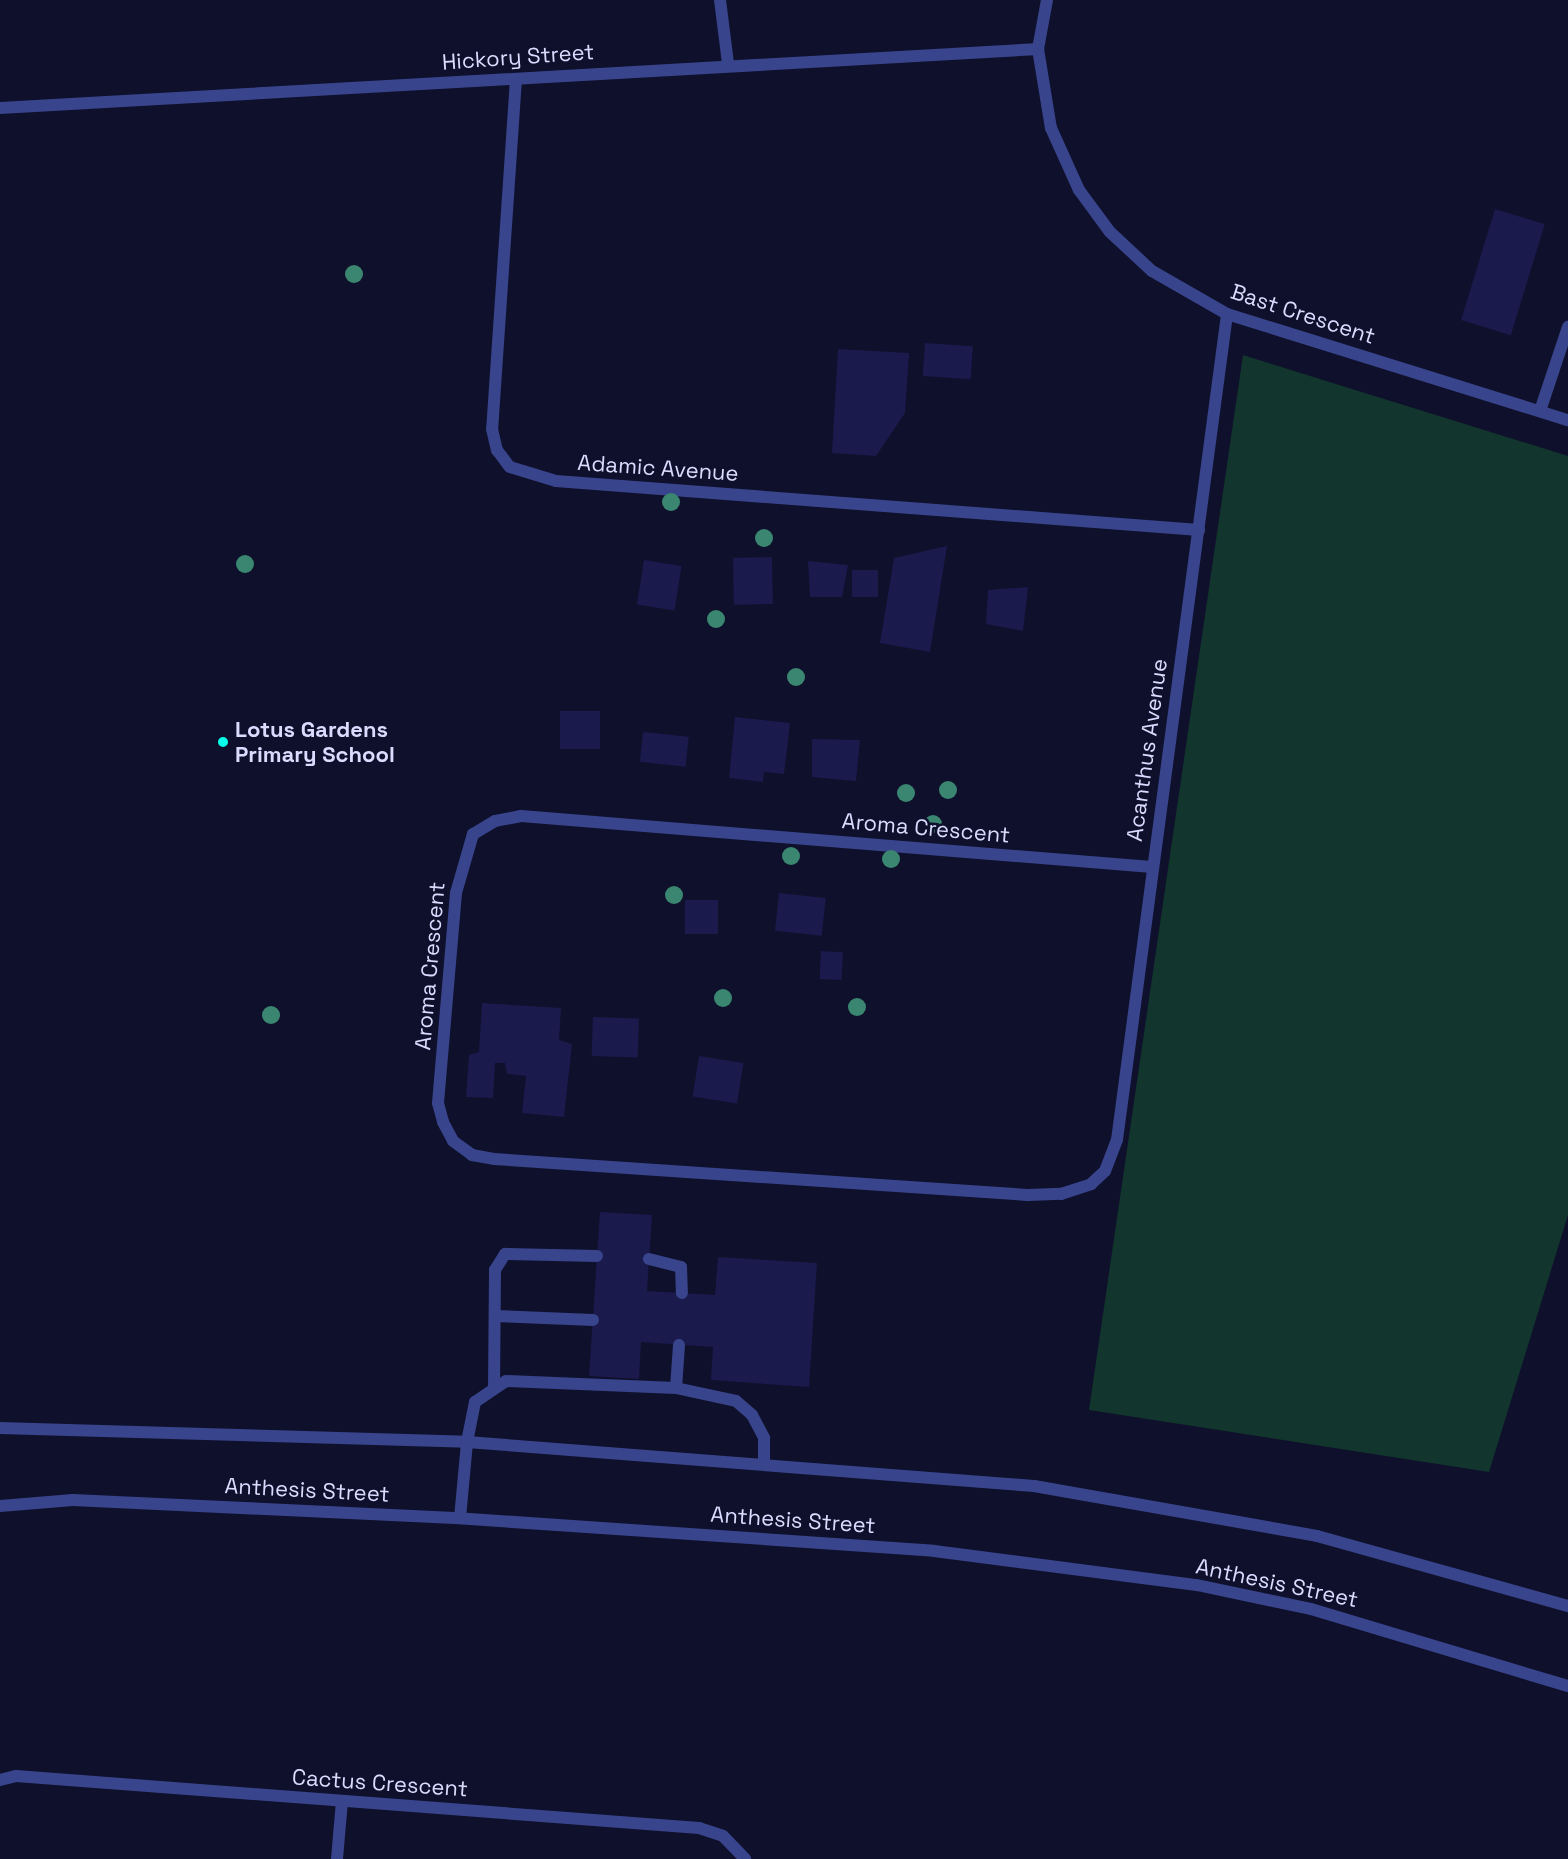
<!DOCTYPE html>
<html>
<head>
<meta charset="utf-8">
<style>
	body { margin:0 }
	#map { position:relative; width:1568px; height:1859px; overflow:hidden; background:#0f102b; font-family:"Space Grotesk",sans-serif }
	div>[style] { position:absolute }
	.green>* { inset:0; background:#12352d }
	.building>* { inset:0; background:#1b1a4d; transform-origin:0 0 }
	.service>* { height:12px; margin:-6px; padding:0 6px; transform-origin:6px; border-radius:6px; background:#38448c }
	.minor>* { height:12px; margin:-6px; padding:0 6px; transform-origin:6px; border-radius:6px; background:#38448c }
	.tertiary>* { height:12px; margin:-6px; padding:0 6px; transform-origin:6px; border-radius:6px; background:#38448c }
	.trees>* { width:18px; height:18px; margin:-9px; border-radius:50%; background:#3a8671 }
	.dots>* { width:16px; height:16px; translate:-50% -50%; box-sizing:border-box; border:3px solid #0f102b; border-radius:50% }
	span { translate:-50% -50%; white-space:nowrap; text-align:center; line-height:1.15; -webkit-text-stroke:5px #0f102b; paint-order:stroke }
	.street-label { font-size:22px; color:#d9dcff }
	.poi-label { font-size:22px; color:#d9dcff; font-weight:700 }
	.left { translate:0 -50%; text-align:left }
</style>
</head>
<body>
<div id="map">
	<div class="green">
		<div style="clip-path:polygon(1243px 355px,1568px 456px,1568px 1215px,1489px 1472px,1089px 1410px)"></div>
	</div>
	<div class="building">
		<div style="left:1495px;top:209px;width:52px;height:116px;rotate:17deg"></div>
		<div style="left:925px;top:343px;width:48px;height:33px;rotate:4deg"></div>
		<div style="clip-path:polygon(838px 349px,909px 353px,905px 413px,876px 456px,832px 453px)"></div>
		<div style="clip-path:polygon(947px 546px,930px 652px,880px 643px,894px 558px)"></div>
		<div style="left:772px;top:557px;width:47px;height:39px;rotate:89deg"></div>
		<div style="left:644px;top:560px;width:38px;height:45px;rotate:9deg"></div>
		<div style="clip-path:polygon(808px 561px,848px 565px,842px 597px,810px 597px)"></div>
		<div style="left:852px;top:570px;width:26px;height:27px"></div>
		<div style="clip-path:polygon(1028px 587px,1023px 631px,986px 624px,988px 590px)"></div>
		<div style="left:560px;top:711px;width:40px;height:38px"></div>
		<div style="clip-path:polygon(735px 717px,790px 723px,784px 774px,764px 772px,763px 782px,729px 778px)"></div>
		<div style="left:643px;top:732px;width:46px;height:30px;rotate:6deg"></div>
		<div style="clip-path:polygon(812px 739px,860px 740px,856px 781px,812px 777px)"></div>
		<div style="left:779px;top:893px;width:47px;height:38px;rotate:6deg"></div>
		<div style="left:685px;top:900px;width:33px;height:34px"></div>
		<div style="left:821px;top:951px;width:22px;height:28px;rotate:3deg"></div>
		<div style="clip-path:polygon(482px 1003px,561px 1008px,559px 1040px,572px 1044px,564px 1117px,522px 1113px,526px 1076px,507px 1074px,505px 1063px,495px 1063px,493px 1098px,466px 1097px,469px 1055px,479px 1052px)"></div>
		<div style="left:593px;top:1017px;width:46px;height:39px;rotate:2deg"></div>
		<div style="left:699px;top:1056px;width:45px;height:41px;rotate:9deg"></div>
		<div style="clip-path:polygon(600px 1212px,652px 1215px,647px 1291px,715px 1295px,718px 1257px,817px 1263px,809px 1387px,711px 1380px,713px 1347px,641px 1342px,639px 1379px,589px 1376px)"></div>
	</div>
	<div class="service">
		<div style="left:649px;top:1259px;width:33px;rotate:14deg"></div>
		<div style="left:681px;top:1267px;width:26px;rotate:88deg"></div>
		<div style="left:495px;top:1316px;width:98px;rotate:2.3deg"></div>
		<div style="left:494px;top:1386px;width:116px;rotate:-89.5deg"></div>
		<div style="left:495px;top:1270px;width:19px;rotate:-58deg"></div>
		<div style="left:505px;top:1254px;width:92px;rotate:1.2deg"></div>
		<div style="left:676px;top:1388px;width:43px;rotate:-86deg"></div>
		<div style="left:467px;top:1442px;width:41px;rotate:-78.7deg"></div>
		<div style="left:475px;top:1402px;width:37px;rotate:-34deg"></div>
		<div style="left:506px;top:1381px;width:170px;rotate:2.4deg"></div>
		<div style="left:676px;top:1388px;width:61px;rotate:12.2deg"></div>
		<div style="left:736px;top:1401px;width:21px;rotate:41deg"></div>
		<div style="left:752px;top:1415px;width:26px;rotate:62deg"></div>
		<div style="left:764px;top:1438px;width:24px;rotate:90deg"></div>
	</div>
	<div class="minor">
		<div style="left:720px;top:0;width:64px;rotate:82.8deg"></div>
		<div style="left:1047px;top:0;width:50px;rotate:100.4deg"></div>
		<div style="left:1038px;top:49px;width:80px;rotate:80.7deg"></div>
		<div style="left:1051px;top:128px;width:68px;rotate:65.7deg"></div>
		<div style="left:1079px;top:190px;width:52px;rotate:53.6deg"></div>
		<div style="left:1110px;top:232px;width:57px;rotate:42.9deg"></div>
		<div style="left:1152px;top:271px;width:86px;rotate:29.8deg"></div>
		<div style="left:1227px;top:314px;width:357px;rotate:17.3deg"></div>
		<div style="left:516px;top:79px;width:351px;rotate:93.9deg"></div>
		<div style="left:492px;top:429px;width:22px;rotate:77deg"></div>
		<div style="left:497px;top:450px;width:21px;rotate:53deg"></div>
		<div style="left:510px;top:467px;width:48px;rotate:16.9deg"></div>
		<div style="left:556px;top:481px;width:645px;rotate:4.36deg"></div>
		<div style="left:0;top:108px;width:1040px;rotate:-3.25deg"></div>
		<div style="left:1540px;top:411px;width:89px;rotate:-71.6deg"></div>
		<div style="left:1152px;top:867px;width:633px;rotate:-175.38deg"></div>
		<div style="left:521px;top:816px;width:26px;rotate:169deg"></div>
		<div style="left:495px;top:821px;width:26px;rotate:149deg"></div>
		<div style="left:473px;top:834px;width:61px;rotate:106.1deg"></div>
		<div style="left:456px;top:893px;width:211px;rotate:94.9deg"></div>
		<div style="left:438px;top:1103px;width:20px;rotate:75deg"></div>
		<div style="left:443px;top:1122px;width:21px;rotate:62deg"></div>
		<div style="left:453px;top:1141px;width:24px;rotate:36deg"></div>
		<div style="left:472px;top:1155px;width:22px;rotate:10deg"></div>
		<div style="left:494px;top:1159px;width:535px;rotate:3.86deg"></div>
		<div style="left:1028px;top:1195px;width:33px;rotate:-2deg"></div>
		<div style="left:1061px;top:1194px;width:32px;rotate:-18deg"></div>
		<div style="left:1091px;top:1184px;width:19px;rotate:-43deg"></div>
		<div style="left:1105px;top:1171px;width:33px;rotate:-69deg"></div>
		<div style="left:1117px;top:1140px;width:833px;rotate:-82.41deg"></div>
		<div style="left:0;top:1780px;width:16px;rotate:-14deg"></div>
		<div style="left:16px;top:1776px;width:685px;rotate:4.35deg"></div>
		<div style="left:699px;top:1828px;width:25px;rotate:18deg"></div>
		<div style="left:723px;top:1836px;width:32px;rotate:46deg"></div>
		<div style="left:337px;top:1859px;width:58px;rotate:-85.1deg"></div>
	</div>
	<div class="tertiary">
		<div style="left:0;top:1428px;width:467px;rotate:1.7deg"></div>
		<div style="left:467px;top:1442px;width:569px;rotate:4.44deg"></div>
		<div style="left:1034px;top:1486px;width:287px;rotate:10deg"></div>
		<div style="left:1317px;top:1536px;width:261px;rotate:15.6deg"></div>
		<div style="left:0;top:1506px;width:73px;rotate:-4.7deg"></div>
		<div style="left:73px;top:1500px;width:382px;rotate:2.7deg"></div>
		<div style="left:455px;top:1518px;width:480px;rotate:3.9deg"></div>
		<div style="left:934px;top:1551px;width:265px;rotate:7.4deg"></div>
		<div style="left:1197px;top:1585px;width:116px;rotate:11.9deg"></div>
		<div style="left:1311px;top:1609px;width:268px;rotate:16.7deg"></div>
		<div style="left:460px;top:1518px;width:76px;rotate:-84.7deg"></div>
	</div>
	<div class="trees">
		<div style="left:354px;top:274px"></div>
		<div style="left:671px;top:502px"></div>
		<div style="left:764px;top:538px"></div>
		<div style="left:245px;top:564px"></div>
		<div style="left:716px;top:619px"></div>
		<div style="left:796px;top:677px"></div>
		<div style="left:948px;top:790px"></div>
		<div style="left:906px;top:793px"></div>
		<div style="left:933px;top:824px"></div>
		<div style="left:791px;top:856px"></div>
		<div style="left:891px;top:859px"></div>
		<div style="left:674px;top:895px"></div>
		<div style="left:723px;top:998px"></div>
		<div style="left:857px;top:1007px"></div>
		<div style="left:271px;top:1015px"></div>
	</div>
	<div class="dots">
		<div style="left:223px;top:742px;background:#05ffe9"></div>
	</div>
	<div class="street-label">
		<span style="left:518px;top:57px;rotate:-4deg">Hickory Street</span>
		<span style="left:1303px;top:314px;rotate:18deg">Bast Crescent</span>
		<span style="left:658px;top:468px;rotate:4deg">Adamic Avenue</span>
		<span style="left:1147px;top:750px;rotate:-82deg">Acanthus Avenue</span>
		<span style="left:926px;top:828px;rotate:5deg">Aroma Crescent</span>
		<span style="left:430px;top:966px;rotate:-85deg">Aroma Crescent</span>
		<span style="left:307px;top:1490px;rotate:3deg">Anthesis Street</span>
		<span style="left:793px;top:1520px;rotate:4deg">Anthesis Street</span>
		<span style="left:1277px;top:1583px;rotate:12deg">Anthesis Street</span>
		<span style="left:380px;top:1783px;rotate:4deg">Cactus Crescent</span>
	</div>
	<div class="poi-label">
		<span class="left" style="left:235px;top:742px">Lotus Gardens<br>Primary School</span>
	</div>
</div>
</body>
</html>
